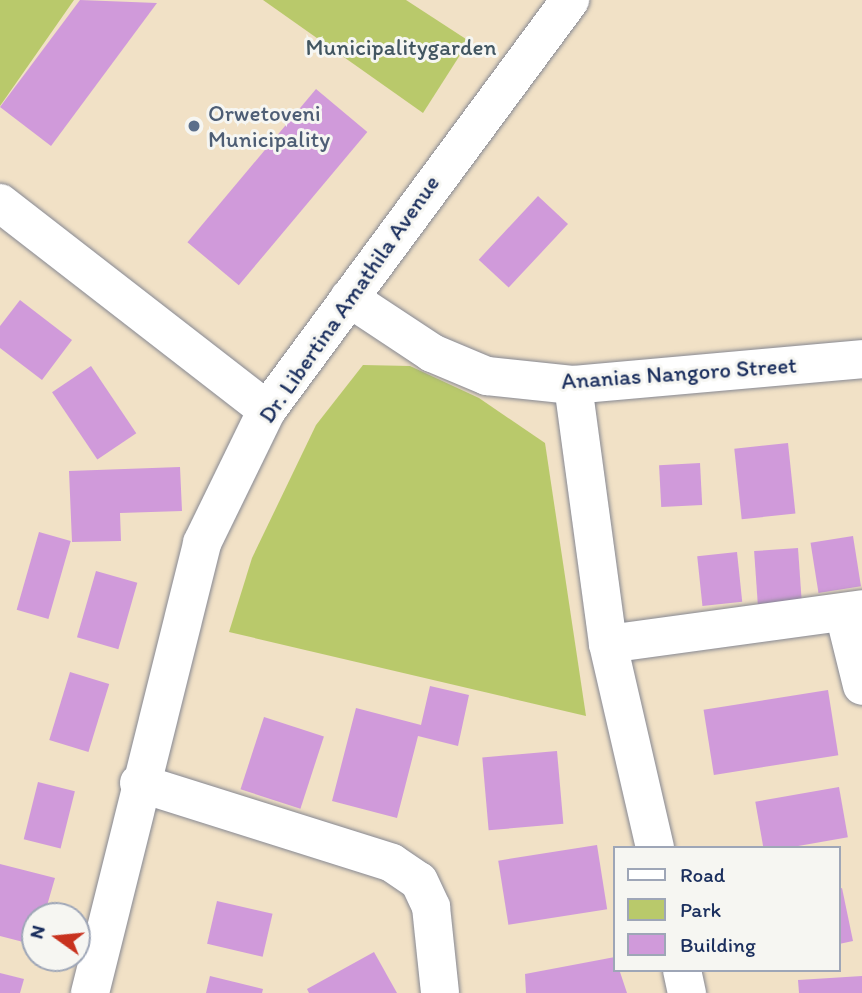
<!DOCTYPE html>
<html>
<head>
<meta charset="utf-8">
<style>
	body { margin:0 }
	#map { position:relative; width:862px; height:993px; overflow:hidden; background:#f1e1c6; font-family:Itim,sans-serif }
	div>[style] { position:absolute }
	.green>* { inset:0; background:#b9c96b }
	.building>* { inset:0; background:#d09ada; transform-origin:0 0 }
	.roads { filter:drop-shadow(0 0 2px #868892) drop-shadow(0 0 2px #868892) }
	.minor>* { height:38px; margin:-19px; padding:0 19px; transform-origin:19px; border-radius:19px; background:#fff }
	.dots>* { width:19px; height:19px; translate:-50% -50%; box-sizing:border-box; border:4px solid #f6f6f2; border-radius:50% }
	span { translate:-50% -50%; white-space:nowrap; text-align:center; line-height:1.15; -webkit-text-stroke:6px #f6f6f2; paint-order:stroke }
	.park-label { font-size:23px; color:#425661 }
	.service-label { font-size:23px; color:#4e5e75 }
	.left { translate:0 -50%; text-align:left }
	.street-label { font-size:23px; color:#1b2f5e }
	.legend { position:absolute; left:613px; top:846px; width:228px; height:126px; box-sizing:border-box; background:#f6f6f2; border:2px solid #9ea6b7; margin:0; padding:9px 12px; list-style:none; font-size:21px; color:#1b2f5e }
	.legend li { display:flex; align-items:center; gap:14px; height:35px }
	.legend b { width:35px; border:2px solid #9ea6b7 }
	.north { position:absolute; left:21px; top:902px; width:70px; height:70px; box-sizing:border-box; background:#f6f6f2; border:2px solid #9ea6b7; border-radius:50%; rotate:285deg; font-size:19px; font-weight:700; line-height:28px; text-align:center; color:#1b2f5e }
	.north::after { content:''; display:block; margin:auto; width:24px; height:32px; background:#c8321e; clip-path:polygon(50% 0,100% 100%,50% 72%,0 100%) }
</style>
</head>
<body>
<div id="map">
	<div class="green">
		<div style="clip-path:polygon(0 0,74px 0,0 106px)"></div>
		<div style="clip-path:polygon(263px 0,406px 0,469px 41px,423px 113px)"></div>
		<div style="clip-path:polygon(363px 365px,410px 366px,479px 398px,545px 443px,586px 716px,229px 632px,252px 558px,316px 425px)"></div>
	</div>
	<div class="building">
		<div style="clip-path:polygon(80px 0,157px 3px,51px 146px,0 107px)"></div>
		<div style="left:316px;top:89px;width:67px;height:200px;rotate:40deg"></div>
		<div style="left:538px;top:196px;width:41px;height:87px;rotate:43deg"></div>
		<div style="clip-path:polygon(20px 300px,72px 340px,42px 380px,0 348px,0 326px)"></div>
		<div style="left:91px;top:366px;width:81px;height:47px;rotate:56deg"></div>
		<div style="left:788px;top:443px;width:71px;height:54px;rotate:84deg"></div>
		<div style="left:700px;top:463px;width:42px;height:41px;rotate:87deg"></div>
		<div style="clip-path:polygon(180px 467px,182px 511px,120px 513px,121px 541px,72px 542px,69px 471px)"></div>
		<div style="left:39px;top:532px;width:33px;height:81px;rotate:16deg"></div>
		<div style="left:853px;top:536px;width:51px;height:43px;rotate:81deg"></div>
		<div style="left:798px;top:548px;width:53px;height:44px;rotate:86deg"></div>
		<div style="left:737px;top:552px;width:50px;height:40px;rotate:84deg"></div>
		<div style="left:96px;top:571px;width:43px;height:69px;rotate:16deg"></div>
		<div style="left:70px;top:672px;width:41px;height:71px;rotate:17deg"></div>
		<div style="clip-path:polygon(430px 686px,469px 695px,458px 746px,418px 736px,397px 818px,332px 801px,356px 708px,421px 725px)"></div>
		<div style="left:828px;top:690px;width:66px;height:126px;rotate:81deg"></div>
		<div style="left:264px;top:717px;width:63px;height:76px;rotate:18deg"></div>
		<div style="left:557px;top:751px;width:73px;height:75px;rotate:85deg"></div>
		<div style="left:38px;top:782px;width:38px;height:59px;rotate:14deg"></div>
		<div style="left:839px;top:787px;width:51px;height:85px;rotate:80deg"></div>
		<div style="left:597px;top:845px;width:65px;height:100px;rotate:81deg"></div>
		<div style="clip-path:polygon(0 864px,55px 878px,44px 916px,35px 916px,35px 945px,0 936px)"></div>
		<div style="clip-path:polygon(842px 888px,853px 941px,839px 944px,839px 889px)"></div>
		<div style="left:217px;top:901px;width:57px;height:44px;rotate:13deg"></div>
		<div style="clip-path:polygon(374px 952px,397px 993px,309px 993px,307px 989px)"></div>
		<div style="clip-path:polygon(615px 957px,627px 993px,526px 993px,525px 974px)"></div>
		<div style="clip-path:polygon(0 973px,24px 979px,20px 993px,0 993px)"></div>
		<div style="clip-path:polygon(210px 976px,263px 989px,262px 993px,206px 993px)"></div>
		<div style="clip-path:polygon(862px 976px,862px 993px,799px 993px,798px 980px)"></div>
	</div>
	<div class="roads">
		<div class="minor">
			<div style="left:0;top:203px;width:338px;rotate:37.8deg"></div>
			<div style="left:349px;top:298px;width:100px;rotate:33.5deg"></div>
			<div style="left:432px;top:353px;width:60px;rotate:22.7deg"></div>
			<div style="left:487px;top:376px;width:86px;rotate:6deg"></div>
			<div style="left:573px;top:385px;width:290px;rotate:-5.1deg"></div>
			<div style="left:573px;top:385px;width:261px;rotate:82.3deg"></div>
			<div style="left:608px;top:644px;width:209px;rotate:77deg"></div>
			<div style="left:844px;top:613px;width:75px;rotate:76.1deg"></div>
			<div style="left:608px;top:644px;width:256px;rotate:-7.8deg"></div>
			<div style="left:139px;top:783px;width:265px;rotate:17.5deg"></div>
			<div style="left:392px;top:863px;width:32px;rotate:34deg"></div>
			<div style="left:419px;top:881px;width:29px;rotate:65deg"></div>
			<div style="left:431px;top:907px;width:86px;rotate:84deg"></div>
			<div style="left:682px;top:970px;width:24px;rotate:78deg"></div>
			<div style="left:90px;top:993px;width:464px;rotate:-76deg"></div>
			<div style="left:202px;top:543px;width:148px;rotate:-64deg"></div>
			<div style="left:267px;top:410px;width:510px;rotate:-53.53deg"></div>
		</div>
	</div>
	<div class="dots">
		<div style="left:194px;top:126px;background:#5c6f8a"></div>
	</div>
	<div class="park-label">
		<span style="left:401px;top:47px">Municipalitygarden</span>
	</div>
	<div class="service-label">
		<span class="left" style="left:208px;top:126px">Orwetoveni<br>Municipality</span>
	</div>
	<div class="street-label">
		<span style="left:349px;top:299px;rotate:-55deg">Dr. Libertina Amathila Avenue</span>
		<span style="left:679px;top:373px;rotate:-4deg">Ananias Nangoro Street</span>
	</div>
	<ul class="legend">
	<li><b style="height:9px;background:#fff"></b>Road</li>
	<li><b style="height:19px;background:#b9c96b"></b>Park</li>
	<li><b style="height:19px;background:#d09ada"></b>Building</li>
	</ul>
	<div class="north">N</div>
</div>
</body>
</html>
